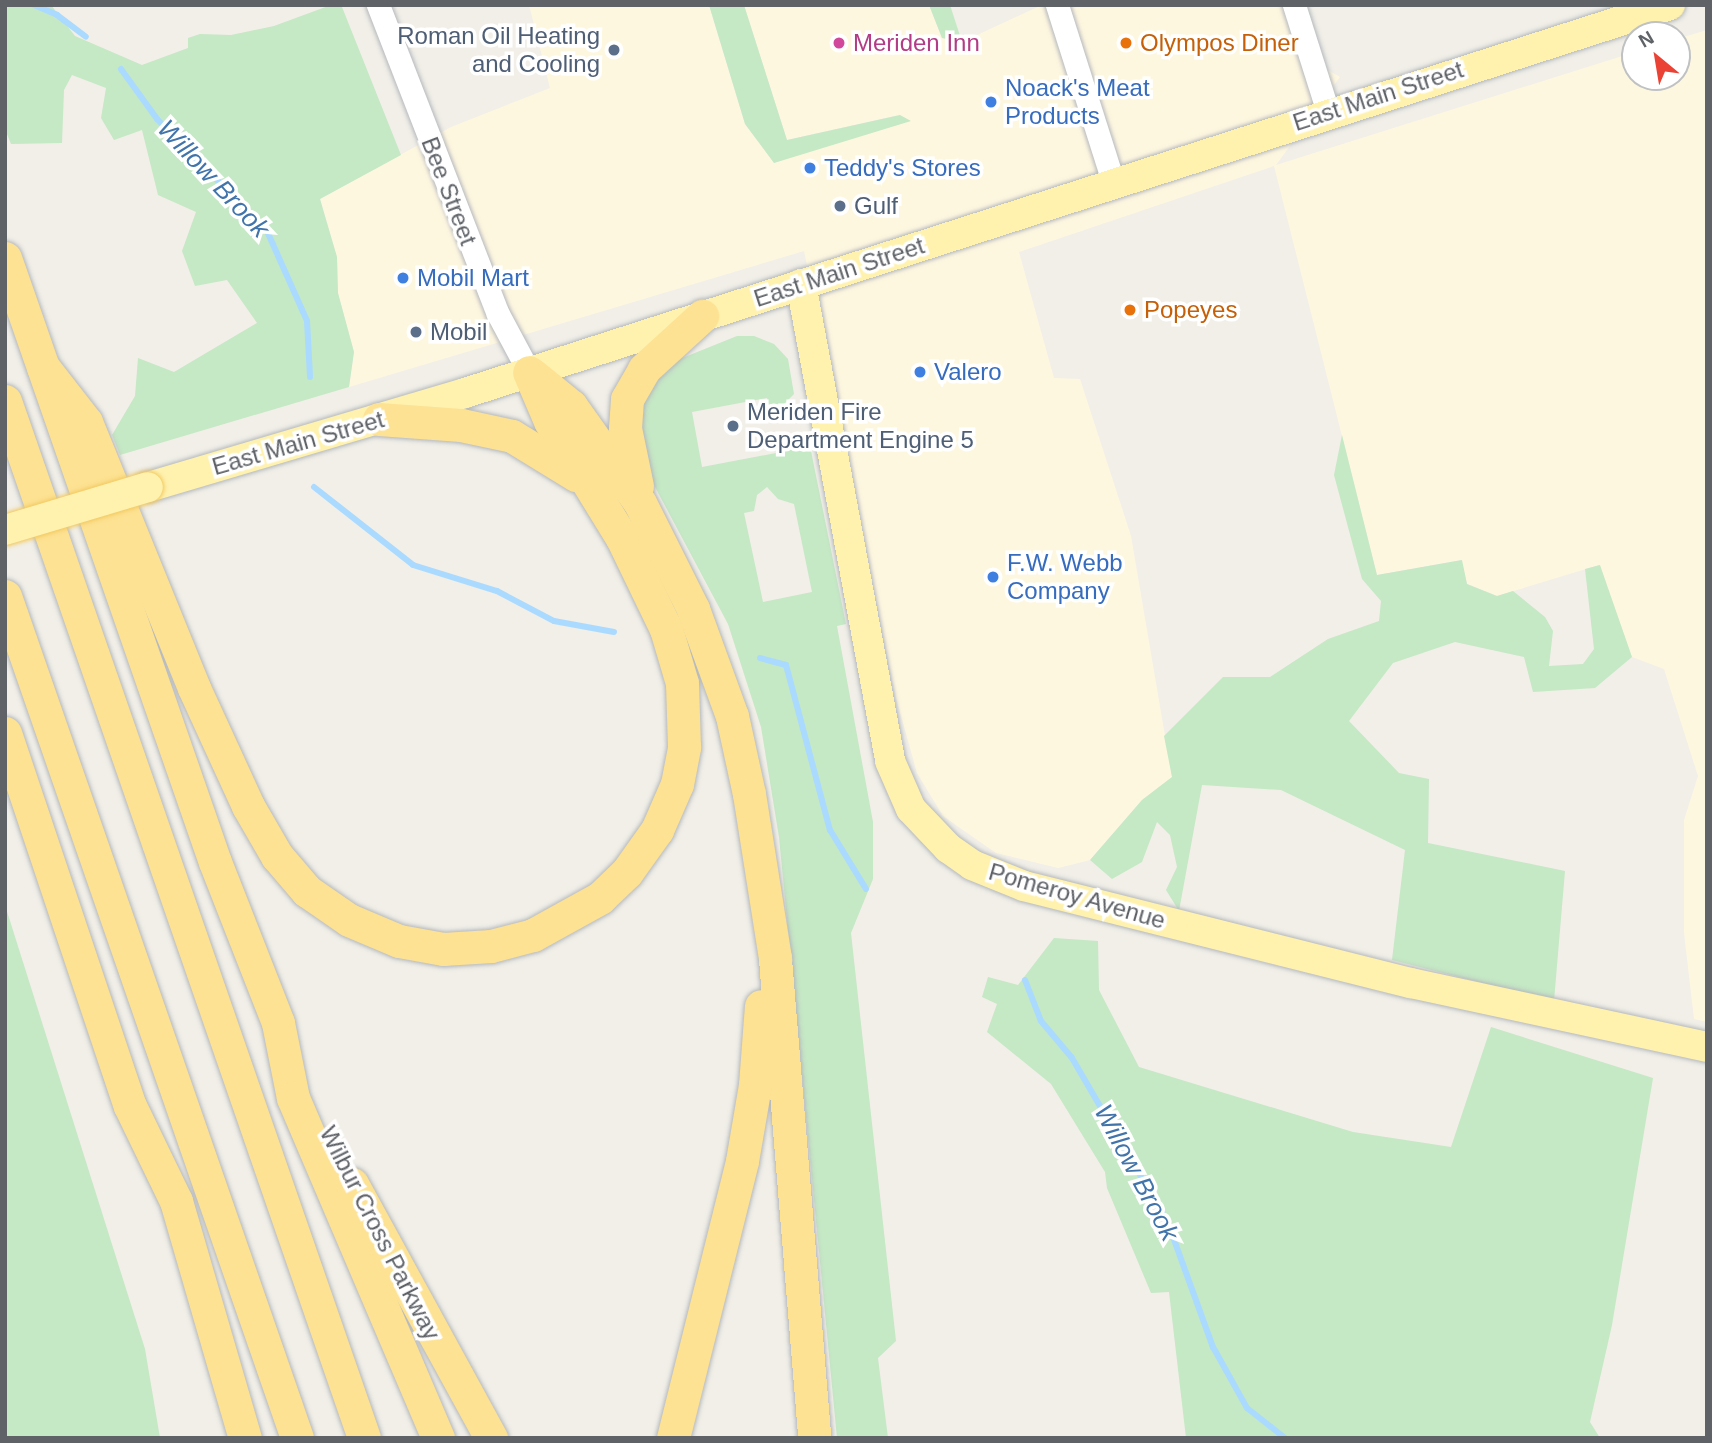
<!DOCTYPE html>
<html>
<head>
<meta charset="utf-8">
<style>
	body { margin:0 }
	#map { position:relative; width:1712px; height:1443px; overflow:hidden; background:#f1efe8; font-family:Arial,sans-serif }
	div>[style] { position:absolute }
	.commercial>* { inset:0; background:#fef7e0 }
	.green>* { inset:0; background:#c5e8c5 }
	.stream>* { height:6px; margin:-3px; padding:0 3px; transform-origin:3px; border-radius:3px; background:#aadaff }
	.roads { filter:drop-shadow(0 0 2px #b5b8bc) drop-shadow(0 0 2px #b5b8bc) }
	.minor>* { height:23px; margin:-11.5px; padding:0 11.5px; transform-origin:11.5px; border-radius:11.5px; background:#fff }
	.major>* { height:30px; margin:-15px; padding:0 15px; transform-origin:15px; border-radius:15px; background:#fff2af }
	.highway>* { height:33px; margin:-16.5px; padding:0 16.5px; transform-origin:16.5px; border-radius:16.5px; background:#fde293 }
	.bridges { filter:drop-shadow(0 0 2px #f2c960) drop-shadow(0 0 2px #f2c960) }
	.major-bridge>* { height:30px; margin:-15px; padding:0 15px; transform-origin:15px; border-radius:15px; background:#fff2af }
	.dots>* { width:19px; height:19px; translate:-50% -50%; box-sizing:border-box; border:4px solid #fff; border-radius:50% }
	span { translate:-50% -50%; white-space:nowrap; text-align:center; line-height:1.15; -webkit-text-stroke:7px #fff; paint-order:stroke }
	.service-label { font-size:24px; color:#4e5e75 }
	.right { translate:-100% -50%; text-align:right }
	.left { translate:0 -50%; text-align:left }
	.hotel-label { font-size:24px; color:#b23c85 }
	.food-label { font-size:24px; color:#c56008 }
	.shop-label { font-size:24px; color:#366cbe }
	.street-label { font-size:24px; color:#5f6368 }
	.water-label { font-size:26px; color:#4174aa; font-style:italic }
	.frame { position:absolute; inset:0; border:7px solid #5f6368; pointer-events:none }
	.north { position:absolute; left:1621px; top:21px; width:70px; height:70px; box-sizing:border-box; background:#fff; border:2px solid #bfc1c3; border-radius:50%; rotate:330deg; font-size:19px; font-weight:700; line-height:28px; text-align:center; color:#5f6368 }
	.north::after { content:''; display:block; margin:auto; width:24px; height:32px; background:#ea4335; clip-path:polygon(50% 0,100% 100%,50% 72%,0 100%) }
</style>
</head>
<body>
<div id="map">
	<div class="commercial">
		<div style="clip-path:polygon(529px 5px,709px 5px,745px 124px,774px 163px,899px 115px,787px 140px,744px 5px,929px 5px,942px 38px,962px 42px,1042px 5px,1306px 5px,1326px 69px,1340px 77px,1276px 165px,1635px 52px,1635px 77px,1677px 77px,1677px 39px,1707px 30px,1707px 1022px,1694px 1019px,1684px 933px,1684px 820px,1698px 776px,1664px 669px,1632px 657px,1599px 565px,1497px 596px,1467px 584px,1461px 560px,1377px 575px,1274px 166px,1019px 252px,1054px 378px,1080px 379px,1131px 536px,1172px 777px,1142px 800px,1090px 860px,1058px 868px,996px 853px,943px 816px,917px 773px,896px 698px,804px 251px,349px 387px,354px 352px,338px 293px,337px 257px,320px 199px,451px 127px,550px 88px)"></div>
	</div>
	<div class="green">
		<div style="clip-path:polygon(5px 5px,51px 5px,75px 36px,142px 65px,188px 48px,188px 38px,200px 34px,231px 35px,274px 26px,331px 5px,342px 7px,401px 155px,320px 199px,337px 257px,338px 293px,354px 352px,349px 387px,120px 455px,112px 435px,135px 396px,138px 358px,174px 372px,257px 323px,227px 280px,195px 286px,182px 251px,196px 212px,158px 195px,142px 130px,114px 140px,101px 118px,106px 88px,72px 75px,64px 90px,62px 143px,11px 144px,5px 129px)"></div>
		<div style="clip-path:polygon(709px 5px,744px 5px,787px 140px,900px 115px,911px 121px,774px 163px,745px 124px)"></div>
		<div style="clip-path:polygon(929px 5px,950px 5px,962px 42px,942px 38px)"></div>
		<div style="clip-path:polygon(evenodd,737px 336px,754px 336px,774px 344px,788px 359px,794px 394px,783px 405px,769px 406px,767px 398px,692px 412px,702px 467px,776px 453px,775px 440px,795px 438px,810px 446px,846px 624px,837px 626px,873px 822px,873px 879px,851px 933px,896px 1341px,878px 1358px,888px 1438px,837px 1438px,779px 837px,761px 727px,728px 624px,647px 472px,635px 436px,645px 385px,665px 365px,737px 336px,767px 487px,778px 499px,794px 504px,812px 592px,763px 602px,744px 513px,754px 511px,757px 495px,767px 487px)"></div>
		<div style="clip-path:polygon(1342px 435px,1377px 575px,1462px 560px,1467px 584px,1497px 596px,1513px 591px,1545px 617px,1553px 631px,1549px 666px,1583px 664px,1594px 649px,1585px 569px,1600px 565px,1632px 657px,1595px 688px,1533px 692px,1524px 657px,1455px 642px,1393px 663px,1349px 721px,1399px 773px,1429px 779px,1428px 843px,1565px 871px,1554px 1001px,1392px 960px,1405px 850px,1281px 790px,1202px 785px,1179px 911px,1166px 890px,1177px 867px,1170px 835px,1157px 822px,1142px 862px,1112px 879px,1090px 860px,1142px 800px,1172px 777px,1164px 736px,1223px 677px,1270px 677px,1328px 639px,1379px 621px,1381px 601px,1362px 579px,1334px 475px)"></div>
		<div style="clip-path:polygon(5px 905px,145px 1349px,160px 1438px,5px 1438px)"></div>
		<div style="clip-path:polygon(1054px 938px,1098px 941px,1099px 990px,1139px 1067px,1353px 1132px,1451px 1147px,1491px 1027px,1653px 1078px,1612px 1325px,1590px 1422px,1600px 1438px,1186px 1438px,1169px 1292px,1151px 1293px,1107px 1188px,1105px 1172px,1051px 1084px,987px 1032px,997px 1004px,982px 997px,988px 977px,1018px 985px)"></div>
	</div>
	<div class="stream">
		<div style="left:34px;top:5px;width:25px;rotate:23deg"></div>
		<div style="left:57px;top:15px;width:36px;rotate:37deg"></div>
		<div style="left:121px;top:69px;width:62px;rotate:54.2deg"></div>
		<div style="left:157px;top:119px;width:157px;rotate:45.5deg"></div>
		<div style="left:267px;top:231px;width:98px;rotate:66deg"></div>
		<div style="left:307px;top:321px;width:56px;rotate:86.9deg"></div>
		<div style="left:314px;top:487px;width:126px;rotate:38.2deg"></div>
		<div style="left:413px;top:565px;width:88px;rotate:17.2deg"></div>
		<div style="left:497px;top:591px;width:64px;rotate:27.8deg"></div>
		<div style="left:554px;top:621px;width:61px;rotate:10.4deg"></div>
		<div style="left:760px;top:658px;width:27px;rotate:15deg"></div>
		<div style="left:786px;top:665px;width:171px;rotate:75.1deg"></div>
		<div style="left:830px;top:830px;width:69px;rotate:58.6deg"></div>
		<div style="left:1025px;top:980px;width:44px;rotate:68.7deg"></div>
		<div style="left:1041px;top:1021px;width:48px;rotate:50deg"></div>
		<div style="left:1072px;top:1058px;width:191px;rotate:59.8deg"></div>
		<div style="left:1168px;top:1223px;width:132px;rotate:70.1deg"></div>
		<div style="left:1213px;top:1347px;width:70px;rotate:60.9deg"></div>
		<div style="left:1247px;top:1408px;width:48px;rotate:38.3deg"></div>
	</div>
	<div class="roads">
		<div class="minor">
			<div style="left:378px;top:5px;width:331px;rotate:68.8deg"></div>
			<div style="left:498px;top:314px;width:66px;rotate:61.9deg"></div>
			<div style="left:1057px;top:5px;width:186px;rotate:72.4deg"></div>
			<div style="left:1294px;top:5px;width:112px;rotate:72.4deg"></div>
		</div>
		<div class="major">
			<div style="left:801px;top:284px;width:485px;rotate:79.4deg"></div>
			<div style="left:890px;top:761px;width:52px;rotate:66.4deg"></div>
			<div style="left:911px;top:809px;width:54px;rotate:46.5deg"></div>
			<div style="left:948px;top:848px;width:29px;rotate:35deg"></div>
			<div style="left:972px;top:865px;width:56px;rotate:22deg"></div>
			<div style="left:1024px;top:886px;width:399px;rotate:14.1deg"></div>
			<div style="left:1411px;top:983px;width:303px;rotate:12.2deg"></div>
			<div style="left:148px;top:487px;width:331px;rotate:-16.5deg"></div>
			<div style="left:465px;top:393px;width:1266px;rotate:-17.85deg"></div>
		</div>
		<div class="highway">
			<div style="left:5px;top:258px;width:639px;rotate:70.83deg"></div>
			<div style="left:215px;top:862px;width:173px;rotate:68.6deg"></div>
			<div style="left:278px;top:1023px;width:76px;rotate:78.7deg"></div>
			<div style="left:293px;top:1098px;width:370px;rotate:66.9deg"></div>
			<div style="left:43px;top:367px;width:70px;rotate:52deg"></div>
			<div style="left:86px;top:422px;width:287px;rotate:67.9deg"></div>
			<div style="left:194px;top:688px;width:130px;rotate:65.4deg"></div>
			<div style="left:248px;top:806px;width:58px;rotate:59.9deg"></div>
			<div style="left:277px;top:856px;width:46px;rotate:49.4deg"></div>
			<div style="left:307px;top:891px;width:51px;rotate:34.6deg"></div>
			<div style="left:349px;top:920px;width:54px;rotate:22.8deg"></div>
			<div style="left:399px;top:941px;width:45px;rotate:10.3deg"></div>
			<div style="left:443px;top:949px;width:48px;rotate:-3.6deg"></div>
			<div style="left:491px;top:946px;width:43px;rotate:-14.7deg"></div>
			<div style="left:533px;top:935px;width:77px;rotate:-28.9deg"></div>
			<div style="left:600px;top:898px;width:37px;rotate:-44deg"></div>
			<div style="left:627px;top:872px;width:52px;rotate:-54.5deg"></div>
			<div style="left:657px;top:830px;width:50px;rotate:-66.5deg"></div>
			<div style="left:677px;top:784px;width:38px;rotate:-79deg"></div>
			<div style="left:684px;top:747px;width:64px;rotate:-91.8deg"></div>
			<div style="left:682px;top:683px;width:56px;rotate:-106.5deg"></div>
			<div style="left:666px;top:629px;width:101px;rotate:-115.8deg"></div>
			<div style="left:622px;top:538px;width:137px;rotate:-121.6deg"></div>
			<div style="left:550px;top:421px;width:53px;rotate:-113.2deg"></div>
			<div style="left:533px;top:375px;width:49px;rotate:39.2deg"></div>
			<div style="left:571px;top:406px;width:119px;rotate:54.6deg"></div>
			<div style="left:640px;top:503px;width:119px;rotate:63.4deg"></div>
			<div style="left:693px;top:609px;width:114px;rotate:70deg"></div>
			<div style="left:732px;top:716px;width:80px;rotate:77.7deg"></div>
			<div style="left:749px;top:794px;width:167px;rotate:81deg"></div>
			<div style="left:775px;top:959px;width:481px;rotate:85.3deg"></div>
			<div style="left:5px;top:401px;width:1097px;rotate:70.9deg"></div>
			<div style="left:379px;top:419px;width:82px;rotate:4.2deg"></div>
			<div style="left:461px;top:425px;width:52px;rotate:12.2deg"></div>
			<div style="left:512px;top:436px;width:75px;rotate:31.4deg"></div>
			<div style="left:637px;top:486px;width:59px;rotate:-101.7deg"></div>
			<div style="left:625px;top:428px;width:29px;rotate:-86deg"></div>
			<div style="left:627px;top:399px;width:34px;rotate:-60deg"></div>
			<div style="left:644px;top:369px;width:79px;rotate:-42.4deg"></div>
			<div style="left:5px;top:596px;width:891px;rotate:70.87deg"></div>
			<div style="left:5px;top:733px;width:393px;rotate:71.5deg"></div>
			<div style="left:130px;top:1106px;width:106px;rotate:64.2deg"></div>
			<div style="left:176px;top:1201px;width:247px;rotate:73.8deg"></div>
			<div style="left:352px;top:1184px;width:290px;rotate:61.3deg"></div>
			<div style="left:673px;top:1438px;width:285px;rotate:-76deg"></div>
			<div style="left:742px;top:1161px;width:77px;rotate:-80.3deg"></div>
			<div style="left:755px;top:1085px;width:79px;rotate:-85.7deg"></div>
		</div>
	</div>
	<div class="bridges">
		<div class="major-bridge">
			<div style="left:5px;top:530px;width:149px;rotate:-16.7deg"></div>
		</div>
	</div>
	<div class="dots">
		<div style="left:839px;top:43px;background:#d1479c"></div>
		<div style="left:1126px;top:43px;background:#e8710a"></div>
		<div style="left:614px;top:50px;background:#5c6f8a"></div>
		<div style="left:991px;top:102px;background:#3f7fe0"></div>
		<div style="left:810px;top:168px;background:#3f7fe0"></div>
		<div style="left:840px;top:206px;background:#5c6f8a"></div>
		<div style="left:403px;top:278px;background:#3f7fe0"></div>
		<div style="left:1130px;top:310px;background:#e8710a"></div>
		<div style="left:416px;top:332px;background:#5c6f8a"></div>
		<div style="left:920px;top:372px;background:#3f7fe0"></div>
		<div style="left:733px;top:426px;background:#5c6f8a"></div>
		<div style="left:993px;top:577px;background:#3f7fe0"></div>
	</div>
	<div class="service-label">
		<span class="right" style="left:600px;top:50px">Roman Oil Heating<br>and Cooling</span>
		<span class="left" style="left:854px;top:206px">Gulf</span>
		<span class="left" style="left:430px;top:332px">Mobil</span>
		<span class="left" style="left:747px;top:426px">Meriden Fire<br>Department Engine 5</span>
	</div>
	<div class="hotel-label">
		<span class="left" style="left:853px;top:43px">Meriden Inn</span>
	</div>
	<div class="food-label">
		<span class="left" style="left:1140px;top:43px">Olympos Diner</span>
		<span class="left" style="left:1144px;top:310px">Popeyes</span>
	</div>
	<div class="shop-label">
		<span class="left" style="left:1005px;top:102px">Noack's Meat<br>Products</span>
		<span class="left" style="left:824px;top:168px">Teddy's Stores</span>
		<span class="left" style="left:417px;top:278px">Mobil Mart</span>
		<span class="left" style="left:934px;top:372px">Valero</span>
		<span class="left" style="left:1007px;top:577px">F.W. Webb<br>Company</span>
	</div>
	<div class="street-label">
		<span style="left:1378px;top:96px;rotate:-18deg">East Main Street</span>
		<span style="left:449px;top:191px;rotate:69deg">Bee Street</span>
		<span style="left:839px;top:272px;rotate:-18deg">East Main Street</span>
		<span style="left:298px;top:443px;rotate:-16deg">East Main Street</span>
		<span style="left:1077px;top:896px;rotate:16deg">Pomeroy Avenue</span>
		<span style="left:380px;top:1233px;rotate:63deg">Wilbur Cross Parkway</span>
	</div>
	<div class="water-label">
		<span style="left:213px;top:179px;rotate:47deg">Willow Brook</span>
		<span style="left:1136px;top:1173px;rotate:62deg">Willow Brook</span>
	</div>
	<div class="frame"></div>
	<div class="north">N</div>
</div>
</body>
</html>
